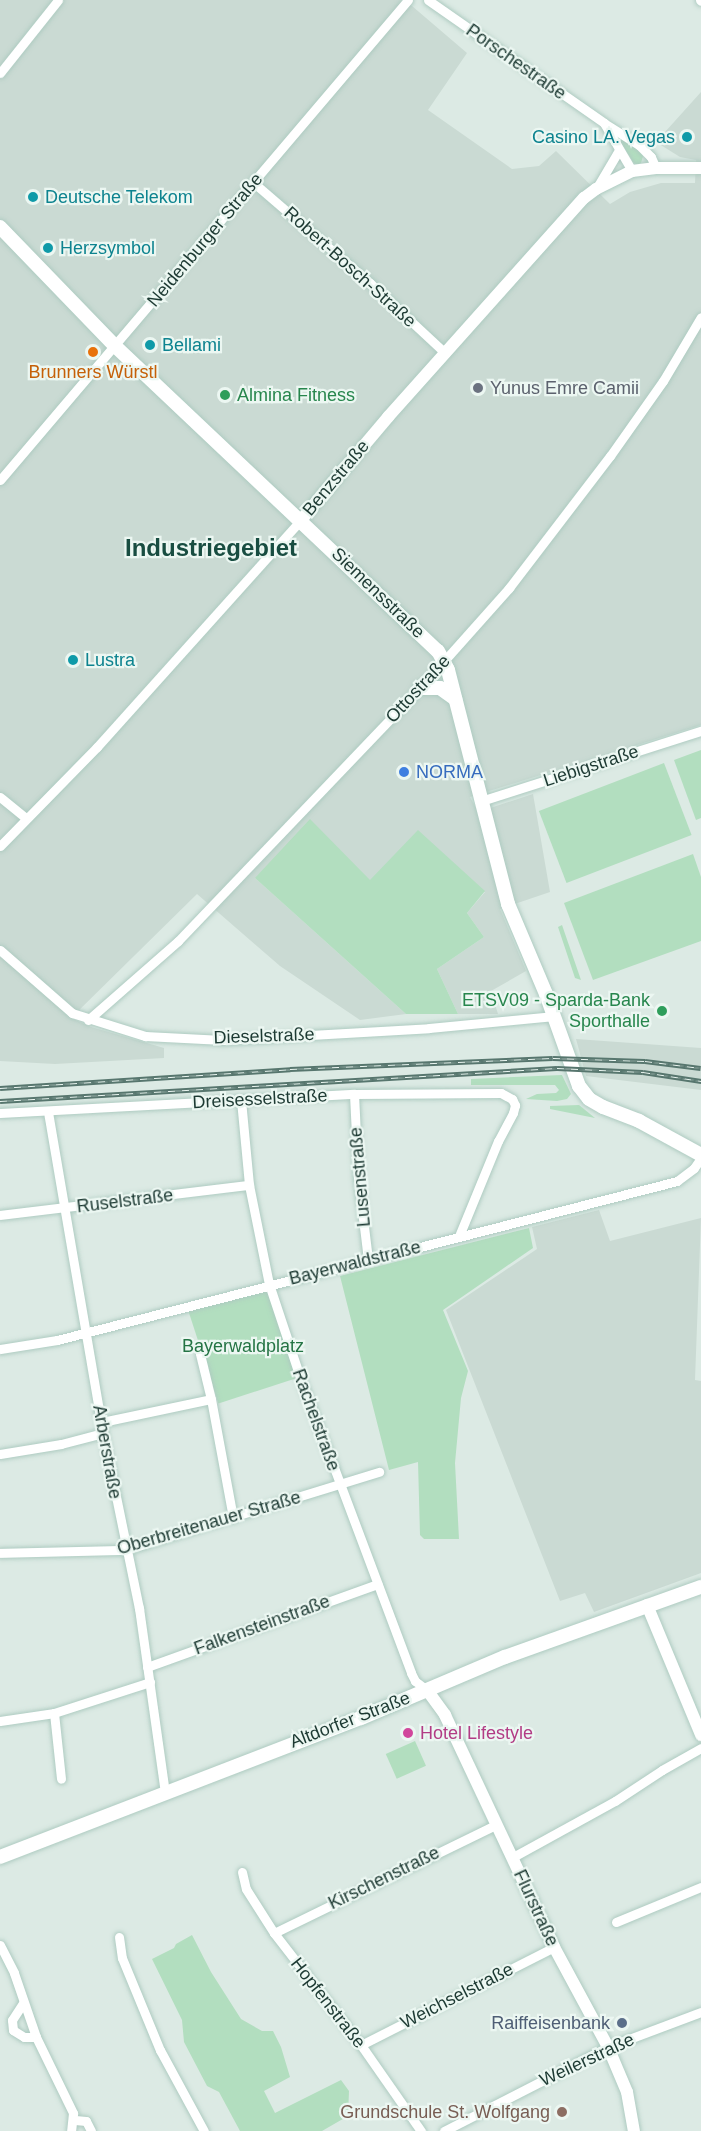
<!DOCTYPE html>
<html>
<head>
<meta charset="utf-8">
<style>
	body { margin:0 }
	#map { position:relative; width:701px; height:2131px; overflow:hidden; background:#dceae4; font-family:Helvetica,sans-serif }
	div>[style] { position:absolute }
	.built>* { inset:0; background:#cadad3 }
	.green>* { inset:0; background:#b2debf; transform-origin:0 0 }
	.roads { filter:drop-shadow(0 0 2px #aecbc1) drop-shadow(0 0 2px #aecbc1) }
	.minor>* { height:9px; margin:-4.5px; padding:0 4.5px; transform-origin:4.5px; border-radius:4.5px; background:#fff }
	.tertiary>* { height:12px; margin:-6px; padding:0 6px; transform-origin:6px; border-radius:6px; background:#fff }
	.secondary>* { height:14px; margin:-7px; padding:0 7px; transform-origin:7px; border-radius:7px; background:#fff }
	.rail>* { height:4.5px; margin-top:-2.25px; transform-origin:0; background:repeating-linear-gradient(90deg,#ecf7f2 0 7px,#57766e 0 14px); box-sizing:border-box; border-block:2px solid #57766e }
	.dots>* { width:16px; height:16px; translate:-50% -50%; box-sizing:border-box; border:3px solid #ecf7f2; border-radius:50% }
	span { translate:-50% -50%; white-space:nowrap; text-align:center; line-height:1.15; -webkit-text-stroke:4.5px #ecf7f2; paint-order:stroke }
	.street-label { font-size:18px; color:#1d3a33 }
	.culture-label { font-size:18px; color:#0d838f }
	.right { translate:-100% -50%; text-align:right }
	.left { translate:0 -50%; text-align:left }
	.food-label { font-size:18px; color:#c56008 }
	.worship-label { font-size:18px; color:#5b616d }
	.leisure-label { font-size:18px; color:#27864d }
	.shop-label { font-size:18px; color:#366cbe }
	.park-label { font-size:18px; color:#247444 }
	.hotel-label { font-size:18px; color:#b23c85 }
	.service-label { font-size:18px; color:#4e5e75 }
	.education-label { font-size:18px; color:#785e54 }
	.district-label { font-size:24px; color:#184d41; font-weight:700 }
</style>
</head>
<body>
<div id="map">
	<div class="built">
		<div style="clip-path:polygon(0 0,400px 0,412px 6px,467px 53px,428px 110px,512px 169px,539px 166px,556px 151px,610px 204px,630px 192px,661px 183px,695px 183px,696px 160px,680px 157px,656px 142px,701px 92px,701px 725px,470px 797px,478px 812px,533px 794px,550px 892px,500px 909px,526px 971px,491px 991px,498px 1014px,458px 1014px,437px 969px,484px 937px,467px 913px,485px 892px,370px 880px,255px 878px,406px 1014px,360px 1020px,280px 966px,197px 894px,71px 1018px,91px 1027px,164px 1048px,164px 1058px,55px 1064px,0 1061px)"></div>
		<div style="clip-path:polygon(576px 1039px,701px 1048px,701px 1090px,586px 1076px)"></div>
		<div style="clip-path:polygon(599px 1210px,610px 1241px,701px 1218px,695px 1380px,701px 1381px,701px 1573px,594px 1612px,585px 1593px,560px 1601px,446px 1310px,537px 1249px,532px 1227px)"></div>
	</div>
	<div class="green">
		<div style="clip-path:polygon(617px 136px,639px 150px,643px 156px,641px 163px,637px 165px,633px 162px)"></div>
		<div style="clip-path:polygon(701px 750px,701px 818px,696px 820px,674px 760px)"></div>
		<div style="left:664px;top:763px;width:77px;height:134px;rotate:69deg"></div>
		<div style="clip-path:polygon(310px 819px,370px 880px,418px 830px,485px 891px,467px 913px,484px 937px,437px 969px,458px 1014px,406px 1014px,255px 878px)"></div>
		<div style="clip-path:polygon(693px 854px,701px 877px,701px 941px,593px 980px,564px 903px)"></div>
		<div style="clip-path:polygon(562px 925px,581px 980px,575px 978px,558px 927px)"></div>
		<div style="clip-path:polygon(562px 1075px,571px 1094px,567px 1099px,557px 1101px,526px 1099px,537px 1094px,556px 1093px,559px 1090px,555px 1085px,471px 1085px,471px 1079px)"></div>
		<div style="clip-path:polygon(579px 1105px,595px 1118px,550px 1109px,550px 1106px)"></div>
		<div style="clip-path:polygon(529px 1228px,533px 1248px,443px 1310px,468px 1371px,461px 1398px,455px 1463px,459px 1539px,424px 1539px,420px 1535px,418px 1462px,389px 1470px,340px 1276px)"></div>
		<div style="left:269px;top:1284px;width:98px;height:85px;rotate:72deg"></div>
		<div style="left:415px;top:1741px;width:27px;height:32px;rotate:66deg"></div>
		<div style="clip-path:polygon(192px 1935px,211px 1972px,241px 2019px,262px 2031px,273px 2031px,281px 2047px,290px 2077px,264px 2091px,275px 2113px,341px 2080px,349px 2091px,348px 2116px,322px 2131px,240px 2131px,219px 2092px,207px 2086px,184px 2042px,182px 2020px,152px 1959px,174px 1948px,176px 1944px)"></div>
	</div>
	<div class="roads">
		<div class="minor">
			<div style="left:428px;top:0;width:215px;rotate:34.9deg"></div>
			<div style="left:604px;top:123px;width:41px;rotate:32.2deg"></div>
			<div style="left:639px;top:145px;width:17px;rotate:45deg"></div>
			<div style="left:651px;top:157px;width:12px;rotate:66deg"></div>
			<div style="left:700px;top:0;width:1px;rotate:45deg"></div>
			<div style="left:0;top:73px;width:93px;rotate:-51.5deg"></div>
			<div style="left:604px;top:123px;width:56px;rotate:59.7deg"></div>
			<div style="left:254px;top:183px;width:153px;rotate:40.8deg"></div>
			<div style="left:370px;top:283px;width:103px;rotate:43deg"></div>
			<div style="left:596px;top:189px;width:45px;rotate:-59.5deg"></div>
			<div style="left:0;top:480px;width:630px;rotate:-49.64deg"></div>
			<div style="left:0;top:797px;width:32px;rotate:39deg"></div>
			<div style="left:481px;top:801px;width:231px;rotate:-17.7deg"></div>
			<div style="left:0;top:846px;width:139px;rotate:-45.6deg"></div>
			<div style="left:97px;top:747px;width:305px;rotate:-48.1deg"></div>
			<div style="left:0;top:950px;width:96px;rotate:41.2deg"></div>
			<div style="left:72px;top:1013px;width:77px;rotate:17.5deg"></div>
			<div style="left:145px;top:1036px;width:78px;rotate:2.9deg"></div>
			<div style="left:223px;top:1040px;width:206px;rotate:-3.3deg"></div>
			<div style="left:429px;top:1028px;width:126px;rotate:-5.5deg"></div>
			<div style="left:88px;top:1020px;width:120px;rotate:-41.3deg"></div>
			<div style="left:178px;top:941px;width:350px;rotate:-46.3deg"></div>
			<div style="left:420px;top:688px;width:134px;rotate:-48.3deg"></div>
			<div style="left:509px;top:588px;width:166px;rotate:-52.6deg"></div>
			<div style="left:610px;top:456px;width:92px;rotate:-54.8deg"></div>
			<div style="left:663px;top:381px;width:74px;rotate:-59.3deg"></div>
			<div style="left:354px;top:1094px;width:83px;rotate:87.2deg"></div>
			<div style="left:358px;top:1177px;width:84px;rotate:83.1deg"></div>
			<div style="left:241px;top:1100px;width:85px;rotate:84.6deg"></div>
			<div style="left:249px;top:1185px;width:101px;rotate:78.6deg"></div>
			<div style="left:269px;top:1284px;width:98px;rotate:71.6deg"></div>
			<div style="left:300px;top:1377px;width:316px;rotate:69.4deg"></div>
			<div style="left:411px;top:1673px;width:9px;rotate:63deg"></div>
			<div style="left:415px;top:1681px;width:15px;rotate:37deg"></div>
			<div style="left:48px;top:1112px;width:326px;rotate:80.3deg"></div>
			<div style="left:103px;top:1433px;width:179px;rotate:78.4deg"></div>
			<div style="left:139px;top:1608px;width:187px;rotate:82deg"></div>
			<div style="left:0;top:1113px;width:355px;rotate:-3.1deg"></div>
			<div style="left:354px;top:1094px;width:147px;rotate:-0.4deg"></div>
			<div style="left:501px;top:1093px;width:13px;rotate:29deg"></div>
			<div style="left:512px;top:1099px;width:7px;rotate:63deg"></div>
			<div style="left:515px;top:1105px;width:8px;rotate:104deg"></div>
			<div style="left:513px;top:1113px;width:32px;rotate:118deg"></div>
			<div style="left:498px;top:1141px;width:103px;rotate:112.3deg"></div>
			<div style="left:0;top:1215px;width:251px;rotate:-6.9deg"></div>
			<div style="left:0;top:1349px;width:58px;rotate:-9deg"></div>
			<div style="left:57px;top:1340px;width:640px;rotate:-14.38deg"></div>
			<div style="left:677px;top:1181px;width:21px;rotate:-37deg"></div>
			<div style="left:694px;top:1168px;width:12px;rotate:-55deg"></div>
			<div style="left:200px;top:1354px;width:46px;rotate:76.3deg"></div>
			<div style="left:211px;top:1399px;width:121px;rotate:79.5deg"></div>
			<div style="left:102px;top:1422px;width:111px;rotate:-11.9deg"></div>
			<div style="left:0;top:1454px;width:62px;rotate:-9.3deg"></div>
			<div style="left:61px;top:1444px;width:43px;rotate:-14.7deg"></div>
			<div style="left:0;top:1553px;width:125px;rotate:-1.4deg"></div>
			<div style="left:125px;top:1550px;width:266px;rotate:-17.1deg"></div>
			<div style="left:147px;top:1667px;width:245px;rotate:-19.8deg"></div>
			<div style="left:54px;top:1713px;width:66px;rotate:83.9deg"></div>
			<div style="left:0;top:1721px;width:55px;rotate:-8.4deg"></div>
			<div style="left:54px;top:1713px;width:101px;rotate:-17.9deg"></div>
			<div style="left:513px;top:1857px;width:116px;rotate:-28.8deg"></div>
			<div style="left:615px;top:1801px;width:56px;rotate:-33.4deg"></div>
			<div style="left:662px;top:1770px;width:45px;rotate:-29.4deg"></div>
			<div style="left:242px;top:1872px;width:17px;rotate:77deg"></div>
			<div style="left:246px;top:1889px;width:52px;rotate:57.5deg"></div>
			<div style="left:274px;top:1933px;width:142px;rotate:52.2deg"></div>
			<div style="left:361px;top:2045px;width:105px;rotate:55.1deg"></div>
			<div style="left:616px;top:1922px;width:92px;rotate:-22.4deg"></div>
			<div style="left:274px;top:1933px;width:246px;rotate:-26deg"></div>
			<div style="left:119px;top:1937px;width:21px;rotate:82deg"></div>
			<div style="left:122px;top:1958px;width:100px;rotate:67.6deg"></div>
			<div style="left:160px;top:2050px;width:92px;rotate:61.5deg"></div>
			<div style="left:0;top:1945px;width:31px;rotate:63deg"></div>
			<div style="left:14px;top:1973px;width:68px;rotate:71deg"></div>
			<div style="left:36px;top:2037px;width:12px;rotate:180deg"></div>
			<div style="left:24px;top:2037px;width:13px;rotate:-148deg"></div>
			<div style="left:13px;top:2030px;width:10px;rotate:-96deg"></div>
			<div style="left:12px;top:2020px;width:20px;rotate:-57deg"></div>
			<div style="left:36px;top:2037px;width:85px;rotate:64deg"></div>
			<div style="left:73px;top:2113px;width:18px;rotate:96deg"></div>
			<div style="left:361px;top:2045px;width:216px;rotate:-26.9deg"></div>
			<div style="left:75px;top:2120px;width:11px;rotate:5deg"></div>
			<div style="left:86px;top:2121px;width:11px;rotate:63deg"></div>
			<div style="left:444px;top:2131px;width:184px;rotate:-27.1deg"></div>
			<div style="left:608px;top:2047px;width:99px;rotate:-20.6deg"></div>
		</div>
		<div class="tertiary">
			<div style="left:301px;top:520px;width:135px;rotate:-49.8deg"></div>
			<div style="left:388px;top:417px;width:294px;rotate:-48.2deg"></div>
			<div style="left:584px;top:198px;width:15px;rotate:-37deg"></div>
			<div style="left:596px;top:189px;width:40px;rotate:-26.6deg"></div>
			<div style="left:632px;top:171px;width:24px;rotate:-7deg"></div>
			<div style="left:656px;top:168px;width:45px"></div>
			<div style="left:647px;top:1605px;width:141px;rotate:67.4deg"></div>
			<div style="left:427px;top:1690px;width:31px;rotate:54deg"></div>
			<div style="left:445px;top:1715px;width:256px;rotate:64.8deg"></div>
			<div style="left:554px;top:1947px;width:114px;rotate:61.6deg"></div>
			<div style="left:608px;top:2047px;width:49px;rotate:67.1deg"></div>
			<div style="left:627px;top:2092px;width:40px;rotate:80deg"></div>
		</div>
		<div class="secondary">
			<div style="left:0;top:227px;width:165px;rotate:46deg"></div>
			<div style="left:115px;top:346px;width:444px;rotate:43.4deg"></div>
			<div style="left:438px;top:651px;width:21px;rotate:62deg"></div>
			<div style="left:448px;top:670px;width:242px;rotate:75.6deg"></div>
			<div style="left:508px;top:904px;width:98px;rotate:67.1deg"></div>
			<div style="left:546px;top:994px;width:98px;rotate:70.3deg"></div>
			<div style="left:579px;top:1086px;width:16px;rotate:52deg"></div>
			<div style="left:589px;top:1099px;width:16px;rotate:30deg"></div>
			<div style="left:603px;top:1107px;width:39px;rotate:21deg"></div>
			<div style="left:639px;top:1121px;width:71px;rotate:28.7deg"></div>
			<div style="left:420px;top:688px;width:20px"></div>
			<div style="left:440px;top:688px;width:19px;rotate:36deg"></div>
			<div style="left:0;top:1857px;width:387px;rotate:-21.1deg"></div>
			<div style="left:361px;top:1718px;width:156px;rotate:-23deg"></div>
			<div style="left:505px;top:1657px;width:208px;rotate:-19.7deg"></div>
		</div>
	</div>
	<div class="rail">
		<div style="left:0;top:1088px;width:291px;rotate:-3.7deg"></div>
		<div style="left:290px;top:1069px;width:263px;rotate:-2.4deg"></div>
		<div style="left:553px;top:1058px;width:92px;rotate:1.9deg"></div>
		<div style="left:645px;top:1061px;width:56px;rotate:7.1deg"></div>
		<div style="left:0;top:1101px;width:558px;rotate:-3.39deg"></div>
		<div style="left:557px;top:1068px;width:86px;rotate:2.7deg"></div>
		<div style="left:643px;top:1072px;width:59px;rotate:8.8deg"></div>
	</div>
	<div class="dots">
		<div style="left:687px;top:137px;background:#0f9aa8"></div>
		<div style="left:33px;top:197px;background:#0f9aa8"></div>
		<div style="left:48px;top:248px;background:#0f9aa8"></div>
		<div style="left:150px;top:345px;background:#0f9aa8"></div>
		<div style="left:93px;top:352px;background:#e8710a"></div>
		<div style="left:478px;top:388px;background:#6b7280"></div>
		<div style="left:225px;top:395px;background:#2e9e5b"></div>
		<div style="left:73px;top:660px;background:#0f9aa8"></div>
		<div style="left:404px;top:772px;background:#3f7fe0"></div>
		<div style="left:662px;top:1011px;background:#2e9e5b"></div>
		<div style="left:408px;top:1733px;background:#d1479c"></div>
		<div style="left:622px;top:2023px;background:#5c6f8a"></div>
		<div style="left:562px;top:2112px;background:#8d6e63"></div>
	</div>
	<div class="street-label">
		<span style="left:516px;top:62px;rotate:35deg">Porschestraße</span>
		<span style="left:205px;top:240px;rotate:-50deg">Neidenburger Straße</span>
		<span style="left:350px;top:267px;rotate:42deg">Robert-Bosch-Straße</span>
		<span style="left:336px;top:478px;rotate:-50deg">Benzstraße</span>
		<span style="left:378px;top:593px;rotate:44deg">Siemensstraße</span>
		<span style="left:418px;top:689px;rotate:-47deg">Ottostraße</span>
		<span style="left:591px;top:766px;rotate:-18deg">Liebigstraße</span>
		<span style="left:264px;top:1036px;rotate:-2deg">Dieselstraße</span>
		<span style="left:260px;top:1099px;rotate:-3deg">Dreisesselstraße</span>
		<span style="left:360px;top:1177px;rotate:-95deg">Lusenstraße</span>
		<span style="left:125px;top:1201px;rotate:-7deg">Ruselstraße</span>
		<span style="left:355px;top:1263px;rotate:-14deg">Bayerwaldstraße</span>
		<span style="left:316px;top:1420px;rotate:70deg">Rachelstraße</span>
		<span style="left:107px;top:1452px;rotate:80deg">Arberstraße</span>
		<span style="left:209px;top:1523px;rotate:-16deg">Oberbreitenauer Straße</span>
		<span style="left:262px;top:1625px;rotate:-20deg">Falkensteinstraße</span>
		<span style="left:350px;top:1720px;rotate:-21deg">Altdorfer Straße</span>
		<span style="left:384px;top:1878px;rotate:-26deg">Kirschenstraße</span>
		<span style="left:536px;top:1908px;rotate:65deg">Flurstraße</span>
		<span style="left:457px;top:1996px;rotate:-27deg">Weichselstraße</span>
		<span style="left:328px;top:2003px;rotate:52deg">Hopfenstraße</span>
		<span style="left:587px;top:2060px;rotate:-25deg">Weilerstraße</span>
	</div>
	<div class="culture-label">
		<span class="right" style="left:675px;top:137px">Casino LA. Vegas</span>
		<span class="left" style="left:45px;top:197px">Deutsche Telekom</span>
		<span class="left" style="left:60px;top:248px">Herzsymbol</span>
		<span class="left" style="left:162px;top:345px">Bellami</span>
		<span class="left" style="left:85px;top:660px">Lustra</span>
	</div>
	<div class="food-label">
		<span style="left:93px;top:372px">Brunners Würstl</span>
	</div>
	<div class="worship-label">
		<span class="left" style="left:490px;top:388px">Yunus Emre Camii</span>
	</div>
	<div class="leisure-label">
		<span class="left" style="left:237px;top:395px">Almina Fitness</span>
		<span class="right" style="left:650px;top:1011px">ETSV09 - Sparda-Bank<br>Sporthalle</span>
	</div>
	<div class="shop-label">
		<span class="left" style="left:416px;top:772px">NORMA</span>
	</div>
	<div class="park-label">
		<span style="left:243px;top:1346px">Bayerwaldplatz</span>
	</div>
	<div class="hotel-label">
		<span class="left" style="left:420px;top:1733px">Hotel Lifestyle</span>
	</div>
	<div class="service-label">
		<span class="right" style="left:610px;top:2023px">Raiffeisenbank</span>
	</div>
	<div class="education-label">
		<span class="right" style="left:550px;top:2112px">Grundschule St. Wolfgang</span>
	</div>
	<div class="district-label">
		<span style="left:211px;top:548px">Industriegebiet</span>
	</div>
</div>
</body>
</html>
